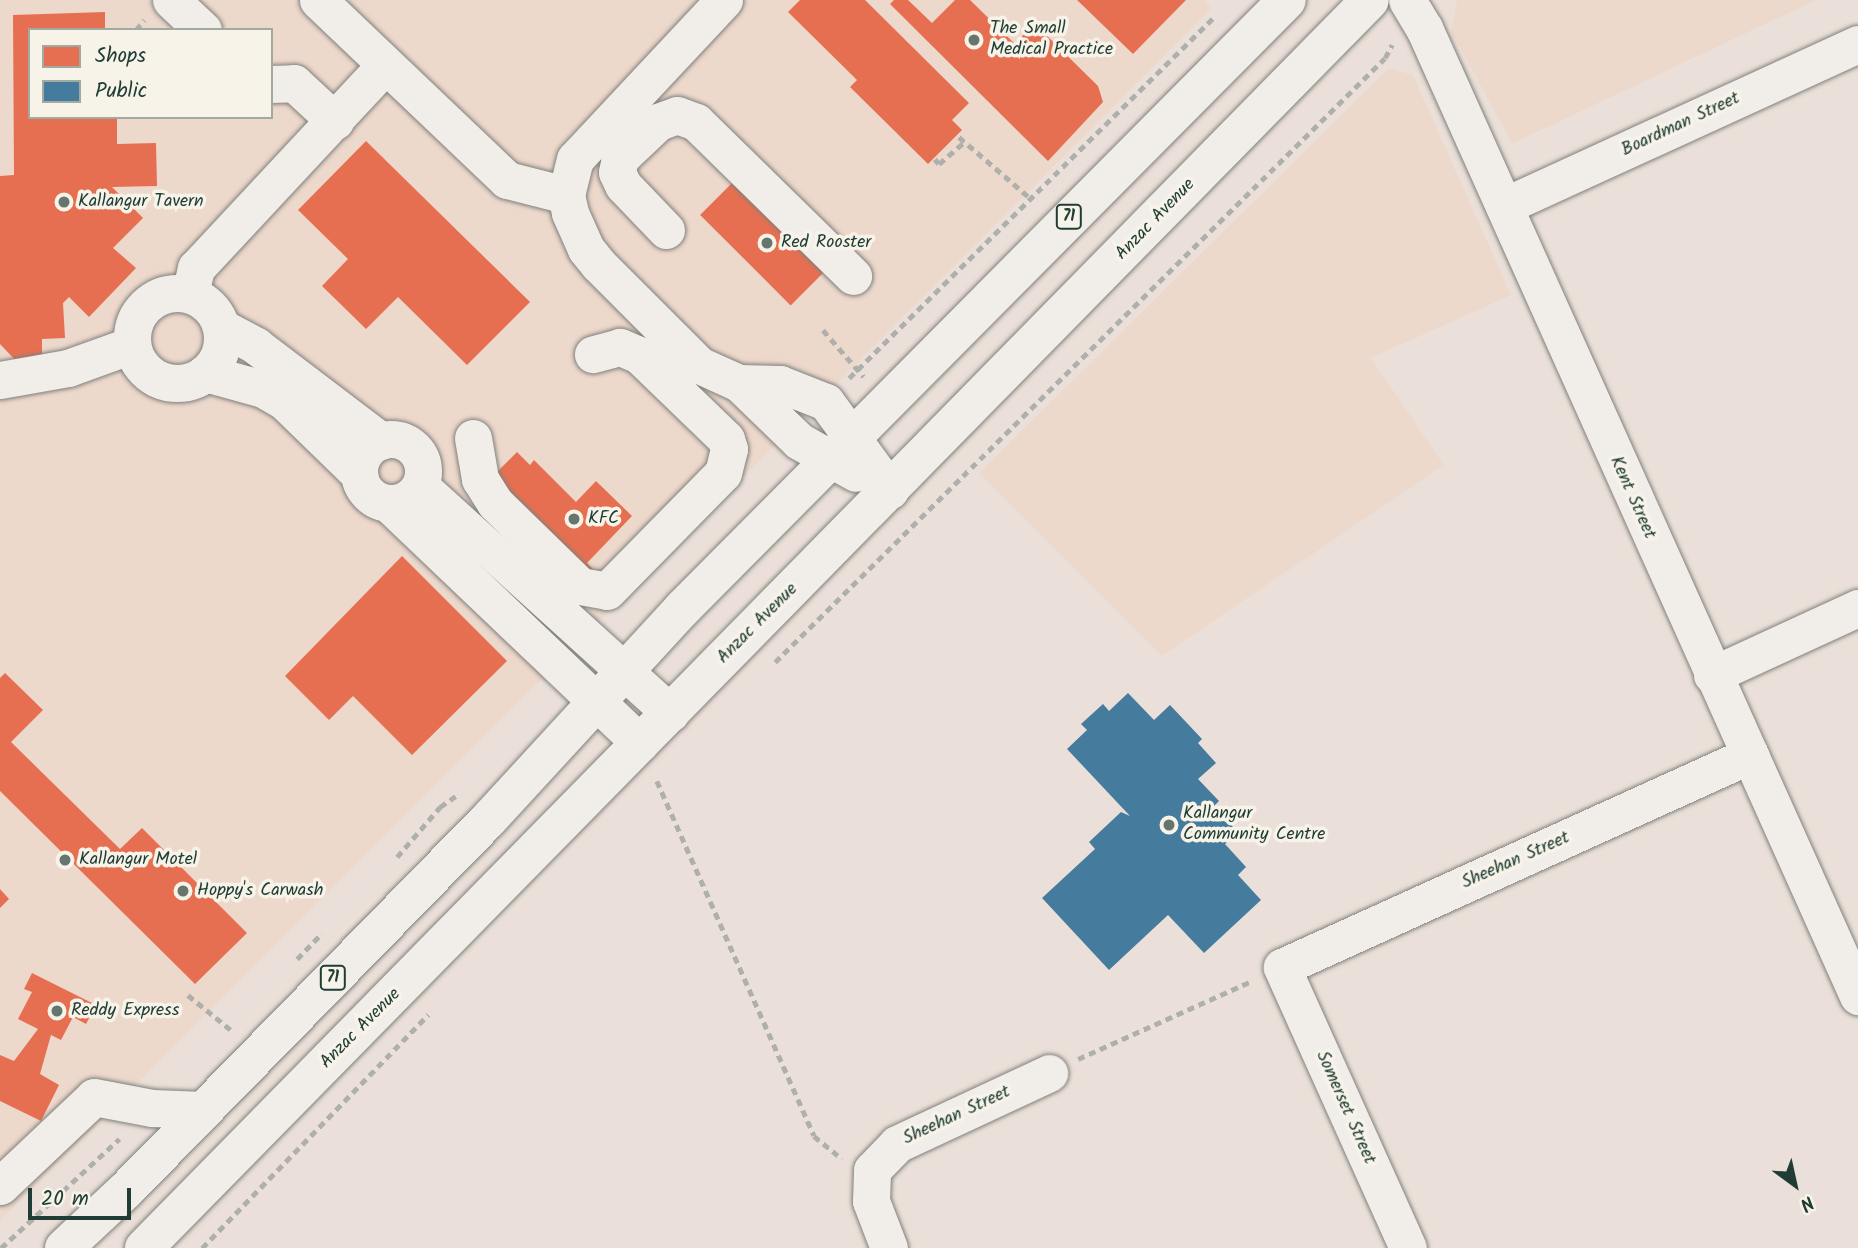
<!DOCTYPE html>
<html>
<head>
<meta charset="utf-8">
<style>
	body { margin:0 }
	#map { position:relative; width:1858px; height:1248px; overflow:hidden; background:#ebe0d9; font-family:Kalam,sans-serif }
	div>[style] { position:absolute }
	.built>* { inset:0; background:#edd8cc }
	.shops>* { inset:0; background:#e76f51; transform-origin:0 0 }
	.public>* { inset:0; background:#457b9d }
	.path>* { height:4.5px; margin-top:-2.25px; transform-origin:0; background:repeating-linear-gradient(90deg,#afb0ab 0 7px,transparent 0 12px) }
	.roads { filter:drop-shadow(0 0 2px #80817c) drop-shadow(0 0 2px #80817c) }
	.minor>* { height:37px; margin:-18.5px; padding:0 18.5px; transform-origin:18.5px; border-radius:18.5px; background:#f1eeea }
	.minor>.ring { margin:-18.5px; padding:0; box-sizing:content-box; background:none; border:37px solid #f1eeea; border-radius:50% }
	.highway>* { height:38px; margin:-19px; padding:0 19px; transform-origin:19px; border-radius:19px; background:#f1eeea }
	.dots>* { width:19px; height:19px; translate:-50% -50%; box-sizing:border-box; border:4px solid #f7f3e8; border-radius:50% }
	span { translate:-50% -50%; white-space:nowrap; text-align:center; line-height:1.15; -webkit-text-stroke:7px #f7f3e8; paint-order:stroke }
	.shield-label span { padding:2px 5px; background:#f7f3e8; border:2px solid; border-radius:5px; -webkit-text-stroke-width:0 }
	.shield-label { font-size:16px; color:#1f3d34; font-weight:700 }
	.poi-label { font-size:18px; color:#1f3d34 }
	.left { translate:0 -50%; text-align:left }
	.street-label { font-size:18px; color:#1f3d34 }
	.legend { position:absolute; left:28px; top:28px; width:245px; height:91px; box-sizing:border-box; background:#f7f3e8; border:2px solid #a1aaa0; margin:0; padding:9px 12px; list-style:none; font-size:21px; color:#1f3d34 }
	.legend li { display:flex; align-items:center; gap:14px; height:35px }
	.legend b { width:35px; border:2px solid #a1aaa0 }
	.north { position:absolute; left:1760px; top:1150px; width:70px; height:70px; -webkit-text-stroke:5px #f7f3e8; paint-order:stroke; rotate:147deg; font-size:19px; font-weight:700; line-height:28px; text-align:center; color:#1f3d34 }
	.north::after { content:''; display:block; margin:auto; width:24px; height:32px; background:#1f3d34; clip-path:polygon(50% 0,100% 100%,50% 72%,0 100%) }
	.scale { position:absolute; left:28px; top:1188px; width:103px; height:32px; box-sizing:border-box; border:4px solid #1f3d34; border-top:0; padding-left:9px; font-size:21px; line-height:24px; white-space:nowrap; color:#1f3d34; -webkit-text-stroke:5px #f7f3e8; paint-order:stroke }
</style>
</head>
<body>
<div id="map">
	<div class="built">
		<div style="clip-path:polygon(evenodd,0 0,1204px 0,1212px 8px,0 1221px,0 0,30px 30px,271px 30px,271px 117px,30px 117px,30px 30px)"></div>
		<div style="clip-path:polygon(1457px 0,1816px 0,1512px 144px,1451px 31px)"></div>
		<div style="clip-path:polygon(1389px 68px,1413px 75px,1511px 295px,1371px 358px,1444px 465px,1162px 656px,979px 473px)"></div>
	</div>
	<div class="shops">
		<div style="clip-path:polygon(800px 0,865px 0,969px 103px,952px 120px,962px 130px,928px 164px,850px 87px,857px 80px,788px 12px)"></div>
		<div style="clip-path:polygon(894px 0,908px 0,932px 23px,955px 0,970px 0,1015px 44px,1034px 23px,1098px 86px,1103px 102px,1048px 161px,890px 4px)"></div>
		<div style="clip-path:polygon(1077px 0,1186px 0,1133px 54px)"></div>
		<div style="clip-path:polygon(105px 12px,105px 30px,30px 30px,30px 117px,117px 117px,117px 144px,156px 143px,157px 186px,112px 187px,143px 218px,113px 248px,136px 268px,89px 317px,69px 297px,63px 303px,65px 338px,42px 339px,42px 362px,18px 363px,0 344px,0 176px,14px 175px,13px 15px)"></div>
		<div style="clip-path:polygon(366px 141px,530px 302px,467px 365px,398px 297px,366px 329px,322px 286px,348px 259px,298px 210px)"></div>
		<div style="left:739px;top:176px;width:128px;height:55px;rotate:45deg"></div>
		<div style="clip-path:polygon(517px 452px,530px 465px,534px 460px,576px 502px,596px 481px,632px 516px,587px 563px,593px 569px,575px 586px,490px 479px)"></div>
		<div style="clip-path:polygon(402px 556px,507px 661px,412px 755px,353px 696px,329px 720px,285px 676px)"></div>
		<div style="clip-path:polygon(5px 673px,43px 710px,11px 742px,120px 849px,142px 828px,247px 933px,195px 984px,0 791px,0 678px)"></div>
		<div style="clip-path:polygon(0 889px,9px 899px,0 908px)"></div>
		<div style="clip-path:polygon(32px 973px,96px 1005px,86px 1024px,73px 1017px,61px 1040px,51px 1035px,40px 1074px,59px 1085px,41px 1121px,0 1101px,0 1055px,14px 1061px,38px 1029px,18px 1019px,32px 992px,24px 989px)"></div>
	</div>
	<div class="public">
		<div style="clip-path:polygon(1128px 693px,1154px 720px,1170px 705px,1202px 739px,1198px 743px,1216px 763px,1198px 779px,1219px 801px,1214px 806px,1238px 832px,1225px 844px,1246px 867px,1238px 875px,1261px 900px,1204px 953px,1168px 915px,1109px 970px,1042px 898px,1095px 849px,1089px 842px,1121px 812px,1130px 816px,1067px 749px,1087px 730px,1081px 724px,1103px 704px,1109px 711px)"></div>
	</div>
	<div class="path">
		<div style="left:136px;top:30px;width:13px;rotate:-51deg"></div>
		<div style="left:959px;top:137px;width:92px;rotate:40.6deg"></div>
		<div style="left:935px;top:159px;width:6px;rotate:51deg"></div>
		<div style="left:939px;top:164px;width:35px;rotate:-41deg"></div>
		<div style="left:823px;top:330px;width:62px;rotate:48.9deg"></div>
		<div style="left:849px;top:378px;width:513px;rotate:-44.68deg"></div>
		<div style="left:775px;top:662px;width:858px;rotate:-44.72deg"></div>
		<div style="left:1385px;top:58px;width:15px;rotate:-62deg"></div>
		<div style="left:657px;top:781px;width:388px;rotate:66.1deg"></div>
		<div style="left:814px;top:1136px;width:36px;rotate:39deg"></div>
		<div style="left:397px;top:857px;width:66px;rotate:-49.3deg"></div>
		<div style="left:440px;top:807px;width:19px;rotate:-35deg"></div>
		<div style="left:297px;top:959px;width:36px;rotate:-46deg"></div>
		<div style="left:188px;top:995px;width:55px;rotate:39.1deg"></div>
		<div style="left:1078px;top:1059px;width:188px;rotate:-24.2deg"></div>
		<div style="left:1px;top:1248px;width:161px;rotate:-42.7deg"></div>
		<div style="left:202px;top:1248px;width:325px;rotate:-45.9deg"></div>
	</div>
	<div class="roads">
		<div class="minor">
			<div style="left:171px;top:0;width:44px;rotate:43.2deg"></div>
			<div style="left:318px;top:0;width:261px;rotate:43.6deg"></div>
			<div style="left:507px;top:180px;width:61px;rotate:14.3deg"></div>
			<div style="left:724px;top:0;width:218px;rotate:133.1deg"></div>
			<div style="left:575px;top:159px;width:37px;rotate:104deg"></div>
			<div style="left:566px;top:195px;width:18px;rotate:77deg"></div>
			<div style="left:570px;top:213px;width:39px;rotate:66deg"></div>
			<div style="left:586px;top:249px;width:19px;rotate:51deg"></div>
			<div style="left:598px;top:264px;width:143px;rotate:45deg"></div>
			<div style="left:699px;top:365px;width:44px;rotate:24.2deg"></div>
			<div style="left:739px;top:383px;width:41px;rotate:1.4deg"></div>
			<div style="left:780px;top:384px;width:49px;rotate:21.4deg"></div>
			<div style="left:826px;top:402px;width:109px;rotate:54deg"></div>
			<div style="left:1407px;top:0;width:33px;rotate:59deg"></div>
			<div style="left:1424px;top:28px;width:1061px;rotate:65.85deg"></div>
			<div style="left:271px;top:84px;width:23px;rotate:-2deg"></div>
			<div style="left:294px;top:83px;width:56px;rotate:42.8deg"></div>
			<div style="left:1504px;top:206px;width:389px;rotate:-24.6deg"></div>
			<div style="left:666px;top:230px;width:62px;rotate:-133.7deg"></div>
			<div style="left:623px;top:185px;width:14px;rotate:-115deg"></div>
			<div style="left:617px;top:172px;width:14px;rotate:-78deg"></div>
			<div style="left:620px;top:158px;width:52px;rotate:-43.5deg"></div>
			<div style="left:658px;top:122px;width:20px;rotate:-20deg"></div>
			<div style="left:677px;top:115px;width:20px;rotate:20deg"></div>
			<div style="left:696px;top:122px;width:220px;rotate:44.4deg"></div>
			<div class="ring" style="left:132px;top:293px;width:53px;height:53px"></div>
			<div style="left:190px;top:294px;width:27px;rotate:-77deg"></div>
			<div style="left:196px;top:268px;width:277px;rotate:-47deg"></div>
			<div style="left:221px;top:327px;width:40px;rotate:28deg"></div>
			<div style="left:256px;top:346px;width:157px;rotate:37.2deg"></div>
			<div style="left:205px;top:373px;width:60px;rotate:15.4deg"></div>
			<div style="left:263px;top:389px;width:24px;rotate:30deg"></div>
			<div style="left:284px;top:401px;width:105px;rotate:44.2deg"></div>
			<div style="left:0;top:380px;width:69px;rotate:-10deg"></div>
			<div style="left:68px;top:368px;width:68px;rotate:-19.8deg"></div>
			<div style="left:739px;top:383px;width:83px;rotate:44deg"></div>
			<div style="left:799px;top:441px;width:65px;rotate:29.3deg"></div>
			<div style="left:473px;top:438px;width:42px;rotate:80.3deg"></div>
			<div style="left:480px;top:479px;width:28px;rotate:58deg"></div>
			<div style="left:495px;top:503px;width:119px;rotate:44.3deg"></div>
			<div style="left:580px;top:586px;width:27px;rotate:10deg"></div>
			<div style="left:607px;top:591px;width:165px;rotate:-45.5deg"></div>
			<div style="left:723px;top:473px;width:25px;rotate:-76deg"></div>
			<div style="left:729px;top:449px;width:10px;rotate:-107deg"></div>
			<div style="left:726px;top:439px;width:121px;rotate:-136deg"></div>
			<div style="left:639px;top:355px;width:21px;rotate:-157deg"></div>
			<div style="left:620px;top:347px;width:28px;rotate:165deg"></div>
			<div class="ring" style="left:359px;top:439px;width:27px;height:27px"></div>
			<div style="left:420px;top:486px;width:338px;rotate:42.2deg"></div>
			<div style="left:388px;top:503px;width:348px;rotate:43.6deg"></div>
			<div style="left:1712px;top:675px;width:161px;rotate:-24.7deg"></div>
			<div style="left:0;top:1186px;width:129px;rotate:-43.4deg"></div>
			<div style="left:94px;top:1097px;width:59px;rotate:10.7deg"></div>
			<div style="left:152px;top:1108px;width:52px;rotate:2.2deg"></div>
			<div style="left:889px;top:1248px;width:50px;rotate:-111deg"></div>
			<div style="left:871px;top:1201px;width:31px;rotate:-88deg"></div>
			<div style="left:872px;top:1170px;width:36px;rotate:-46deg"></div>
			<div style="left:897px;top:1144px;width:168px;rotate:-25deg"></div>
			<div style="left:1408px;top:1248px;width:308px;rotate:-114.2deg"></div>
			<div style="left:1282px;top:967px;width:514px;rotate:-24.37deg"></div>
		</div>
		<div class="highway">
			<div style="left:64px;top:1248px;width:85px;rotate:-43.1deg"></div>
			<div style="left:126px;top:1190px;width:518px;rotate:-45.63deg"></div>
			<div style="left:488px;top:820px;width:287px;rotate:-47.4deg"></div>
			<div style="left:682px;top:609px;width:858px;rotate:-45.19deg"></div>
			<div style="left:144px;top:1248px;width:1749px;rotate:-45.51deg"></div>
		</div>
	</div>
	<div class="dots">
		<div style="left:974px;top:40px;background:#66766e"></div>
		<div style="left:64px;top:202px;background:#66766e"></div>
		<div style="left:767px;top:243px;background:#66766e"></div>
		<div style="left:574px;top:519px;background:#66766e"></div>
		<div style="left:1169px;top:825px;background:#66766e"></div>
		<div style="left:65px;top:860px;background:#66766e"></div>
		<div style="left:183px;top:891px;background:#66766e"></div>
		<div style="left:57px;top:1011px;background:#66766e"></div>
	</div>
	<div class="shield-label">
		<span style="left:1069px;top:217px">71</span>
		<span style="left:333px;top:978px">71</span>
	</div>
	<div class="poi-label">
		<span class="left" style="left:990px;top:40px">The Small<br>Medical Practice</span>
		<span class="left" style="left:78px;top:202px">Kallangur Tavern</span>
		<span class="left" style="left:781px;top:243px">Red Rooster</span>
		<span class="left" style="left:588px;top:519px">KFC</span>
		<span class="left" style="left:1183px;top:825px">Kallangur<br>Community Centre</span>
		<span class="left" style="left:79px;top:860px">Kallangur Motel</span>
		<span class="left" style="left:197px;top:891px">Hoppy's Carwash</span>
		<span class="left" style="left:71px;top:1011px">Reddy Express</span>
	</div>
	<div class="street-label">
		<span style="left:1681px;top:125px;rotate:-25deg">Boardman Street</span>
		<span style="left:1156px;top:220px;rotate:-46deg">Anzac Avenue</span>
		<span style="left:1632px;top:498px;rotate:66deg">Kent Street</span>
		<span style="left:758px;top:624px;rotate:-45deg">Anzac Avenue</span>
		<span style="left:1516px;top:861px;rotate:-24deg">Sheehan Street</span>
		<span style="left:361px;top:1029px;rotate:-45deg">Anzac Avenue</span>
		<span style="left:1345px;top:1108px;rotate:66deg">Somerset Street</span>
		<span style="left:957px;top:1116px;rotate:-25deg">Sheehan Street</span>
	</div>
	<ul class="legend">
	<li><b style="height:19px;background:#e76f51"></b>Shops</li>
	<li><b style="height:19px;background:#457b9d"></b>Public</li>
	</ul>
	<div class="north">N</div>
	<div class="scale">20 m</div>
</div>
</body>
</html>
